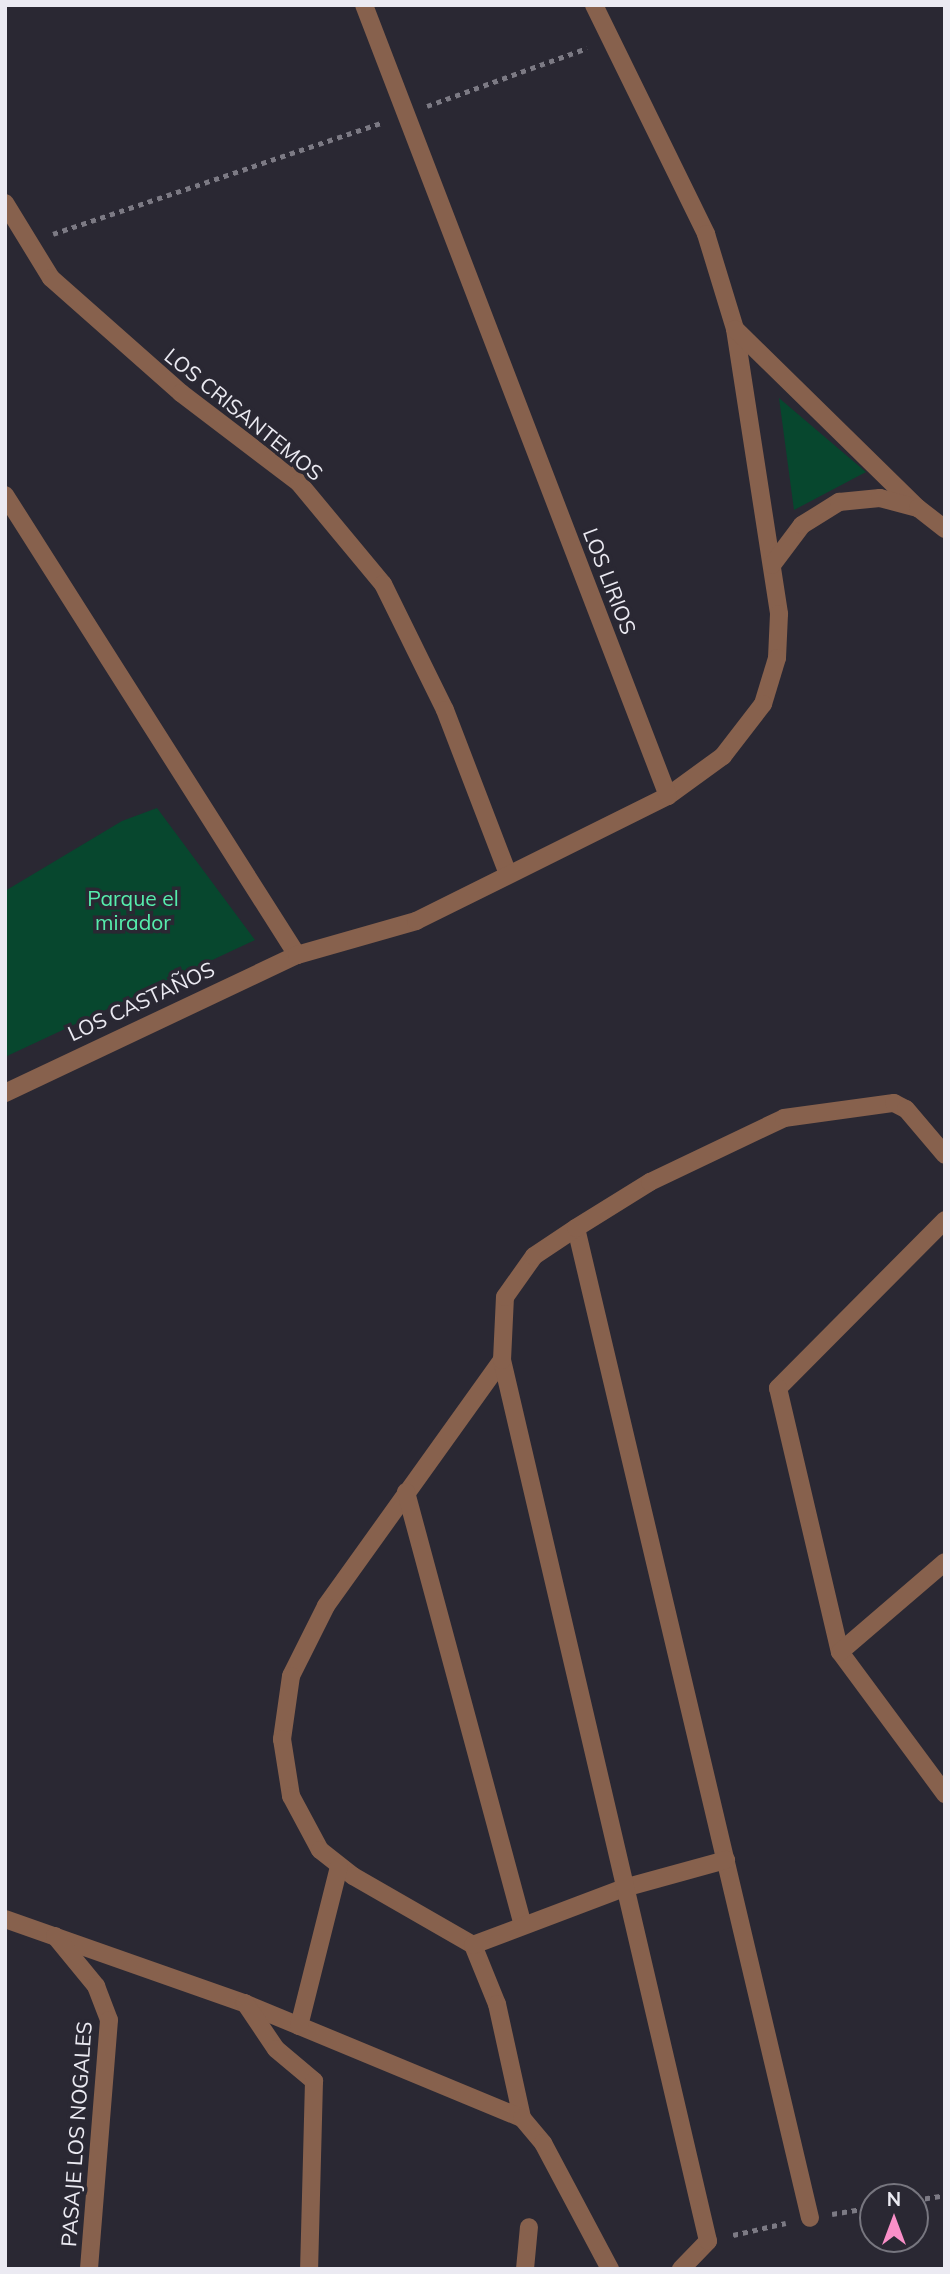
<!DOCTYPE html>
<html>
<head>
<meta charset="utf-8">
<style>
	body { margin:0 }
	#map { position:relative; width:950px; height:2274px; overflow:hidden; background:#2a2833; font-family:Mulish,sans-serif }
	div>[style] { position:absolute }
	.green>* { inset:0; background:#07472e }
	.path>* { height:4.5px; margin-top:-2.25px; transform-origin:0; background:repeating-linear-gradient(90deg,#7c7a84 0 5px,transparent 0 10px) }
	.minor>* { height:18px; margin:-9px; padding:0 9px; transform-origin:9px; border-radius:9px; background:#87614d }
	span { translate:-50% -50%; white-space:nowrap; text-align:center; line-height:1.15; -webkit-text-stroke:7px #2a2833; paint-order:stroke }
	.street-label { font-size:21px; color:#ebeaf2 }
	.park-label { font-size:21px; color:#56eead }
	.frame { position:absolute; inset:0; border:7px solid #ebeaf2; pointer-events:none }
	.north { position:absolute; left:859px; top:2183px; width:70px; height:70px; box-sizing:border-box; background:#2a2833; border:2px solid #77767f; border-radius:50%; rotate:0deg; font-size:19px; font-weight:700; line-height:28px; text-align:center; color:#ebeaf2 }
	.north::after { content:''; display:block; margin:auto; width:24px; height:32px; background:#fa8fc8; clip-path:polygon(50% 0,100% 100%,50% 72%,0 100%) }
</style>
</head>
<body>
<div id="map">
	<div class="green">
		<div style="clip-path:polygon(779px 398px,866px 472px,794px 510px)"></div>
		<div style="clip-path:polygon(157px 808px,255px 940px,5px 1057px,5px 891px,122px 821px)"></div>
	</div>
	<div class="path">
		<div style="left:427px;top:106px;width:170px;rotate:-19.9deg"></div>
		<div style="left:53px;top:234px;width:348px;rotate:-18.7deg"></div>
		<div style="left:915px;top:2200px;width:30px;rotate:-9deg"></div>
		<div style="left:832px;top:2214px;width:42px;rotate:-9.7deg"></div>
		<div style="left:733px;top:2235px;width:54px;rotate:-12.8deg"></div>
	</div>
	<div class="minor">
		<div style="left:594px;top:5px;width:255px;rotate:63.9deg"></div>
		<div style="left:706px;top:234px;width:99px;rotate:73deg"></div>
		<div style="left:735px;top:329px;width:288px;rotate:81.2deg"></div>
		<div style="left:779px;top:614px;width:44px;rotate:92.6deg"></div>
		<div style="left:777px;top:658px;width:48px;rotate:106.9deg"></div>
		<div style="left:763px;top:704px;width:66px;rotate:127.6deg"></div>
		<div style="left:723px;top:756px;width:68px;rotate:144deg"></div>
		<div style="left:5px;top:203px;width:88px;rotate:58.5deg"></div>
		<div style="left:51px;top:278px;width:174px;rotate:41.5deg"></div>
		<div style="left:181px;top:393px;width:148px;rotate:37.3deg"></div>
		<div style="left:299px;top:483px;width:131px;rotate:50.3deg"></div>
		<div style="left:383px;top:584px;width:140px;rotate:63.8deg"></div>
		<div style="left:445px;top:710px;width:176px;rotate:69deg"></div>
		<div style="left:735px;top:329px;width:256px;rotate:44.4deg"></div>
		<div style="left:5px;top:495px;width:545px;rotate:57.59deg"></div>
		<div style="left:772px;top:565px;width:50px;rotate:-53.1deg"></div>
		<div style="left:802px;top:525px;width:44px;rotate:-31.9deg"></div>
		<div style="left:839px;top:502px;width:41px;rotate:-5.6deg"></div>
		<div style="left:880px;top:498px;width:39px;rotate:15deg"></div>
		<div style="left:918px;top:508px;width:34px;rotate:38deg"></div>
		<div style="left:5px;top:1093px;width:323px;rotate:-25.3deg"></div>
		<div style="left:297px;top:955px;width:124px;rotate:-15.9deg"></div>
		<div style="left:416px;top:921px;width:281px;rotate:-26.4deg"></div>
		<div style="left:668px;top:796px;width:847px;rotate:-111.02deg"></div>
		<div style="left:945px;top:1220px;width:237px;rotate:134.8deg"></div>
		<div style="left:778px;top:1388px;width:271px;rotate:76.8deg"></div>
		<div style="left:840px;top:1652px;width:177px;rotate:53.5deg"></div>
		<div style="left:576px;top:1228px;width:1017px;rotate:76.7deg"></div>
		<div style="left:502px;top:1360px;width:302px;rotate:125.6deg"></div>
		<div style="left:326px;top:1606px;width:78px;rotate:116.6deg"></div>
		<div style="left:291px;top:1676px;width:64px;rotate:98.1deg"></div>
		<div style="left:282px;top:1739px;width:58px;rotate:81deg"></div>
		<div style="left:291px;top:1796px;width:61px;rotate:61.8deg"></div>
		<div style="left:320px;top:1850px;width:42px;rotate:38.2deg"></div>
		<div style="left:353px;top:1876px;width:138px;rotate:29.9deg"></div>
		<div style="left:473px;top:1945px;width:64px;rotate:67.9deg"></div>
		<div style="left:497px;top:2004px;width:117px;rotate:77.6deg"></div>
		<div style="left:406px;top:1492px;width:445px;rotate:74.9deg"></div>
		<div style="left:840px;top:1652px;width:138px;rotate:-40.6deg"></div>
		<div style="left:5px;top:1919px;width:253px;rotate:19.4deg"></div>
		<div style="left:244px;top:2003px;width:301px;rotate:22.5deg"></div>
		<div style="left:522px;top:2118px;width:33px;rotate:50deg"></div>
		<div style="left:543px;top:2143px;width:143px;rotate:62deg"></div>
		<div style="left:55px;top:1936px;width:65px;rotate:50.6deg"></div>
		<div style="left:96px;top:1986px;width:36px;rotate:69deg"></div>
		<div style="left:109px;top:2020px;width:250px;rotate:94.6deg"></div>
		<div style="left:473px;top:1945px;width:161px;rotate:-20.7deg"></div>
		<div style="left:624px;top:1888px;width:106px;rotate:-15.4deg"></div>
		<div style="left:245px;top:2003px;width:55px;rotate:56deg"></div>
		<div style="left:276px;top:2049px;width:50px;rotate:40.1deg"></div>
		<div style="left:314px;top:2081px;width:188px;rotate:91.5deg"></div>
		<div style="left:299px;top:2026px;width:164px;rotate:-75.9deg"></div>
		<div style="left:525px;top:2269px;width:42px;rotate:-84.6deg"></div>
		<div style="left:681px;top:2269px;width:39px;rotate:-46deg"></div>
		<div style="left:708px;top:2241px;width:905px;rotate:-103.16deg"></div>
		<div style="left:502px;top:1360px;width:63px;rotate:-87.3deg"></div>
		<div style="left:505px;top:1297px;width:50px;rotate:-54.7deg"></div>
		<div style="left:534px;top:1256px;width:50px;rotate:-33.7deg"></div>
		<div style="left:576px;top:1228px;width:87px;rotate:-31.9deg"></div>
		<div style="left:650px;top:1182px;width:148px;rotate:-25.5deg"></div>
		<div style="left:784px;top:1118px;width:111px;rotate:-7.8deg"></div>
		<div style="left:894px;top:1103px;width:13px;rotate:27deg"></div>
		<div style="left:906px;top:1109px;width:60px;rotate:49.7deg"></div>
	</div>
	<div class="street-label">
		<span style="left:244px;top:414px;rotate:39deg">LOS CRISANTEMOS</span>
		<span style="left:610px;top:581px;rotate:69deg">LOS LIRIOS</span>
		<span style="left:141px;top:1001px;rotate:-25deg">LOS CASTAÑOS</span>
		<span style="left:76px;top:2134px;rotate:-86deg">PASAJE LOS NOGALES</span>
	</div>
	<div class="park-label">
		<span style="left:133px;top:910px">Parque el<br>mirador</span>
	</div>
	<div class="frame"></div>
	<div class="north">N</div>
</div>
</body>
</html>
